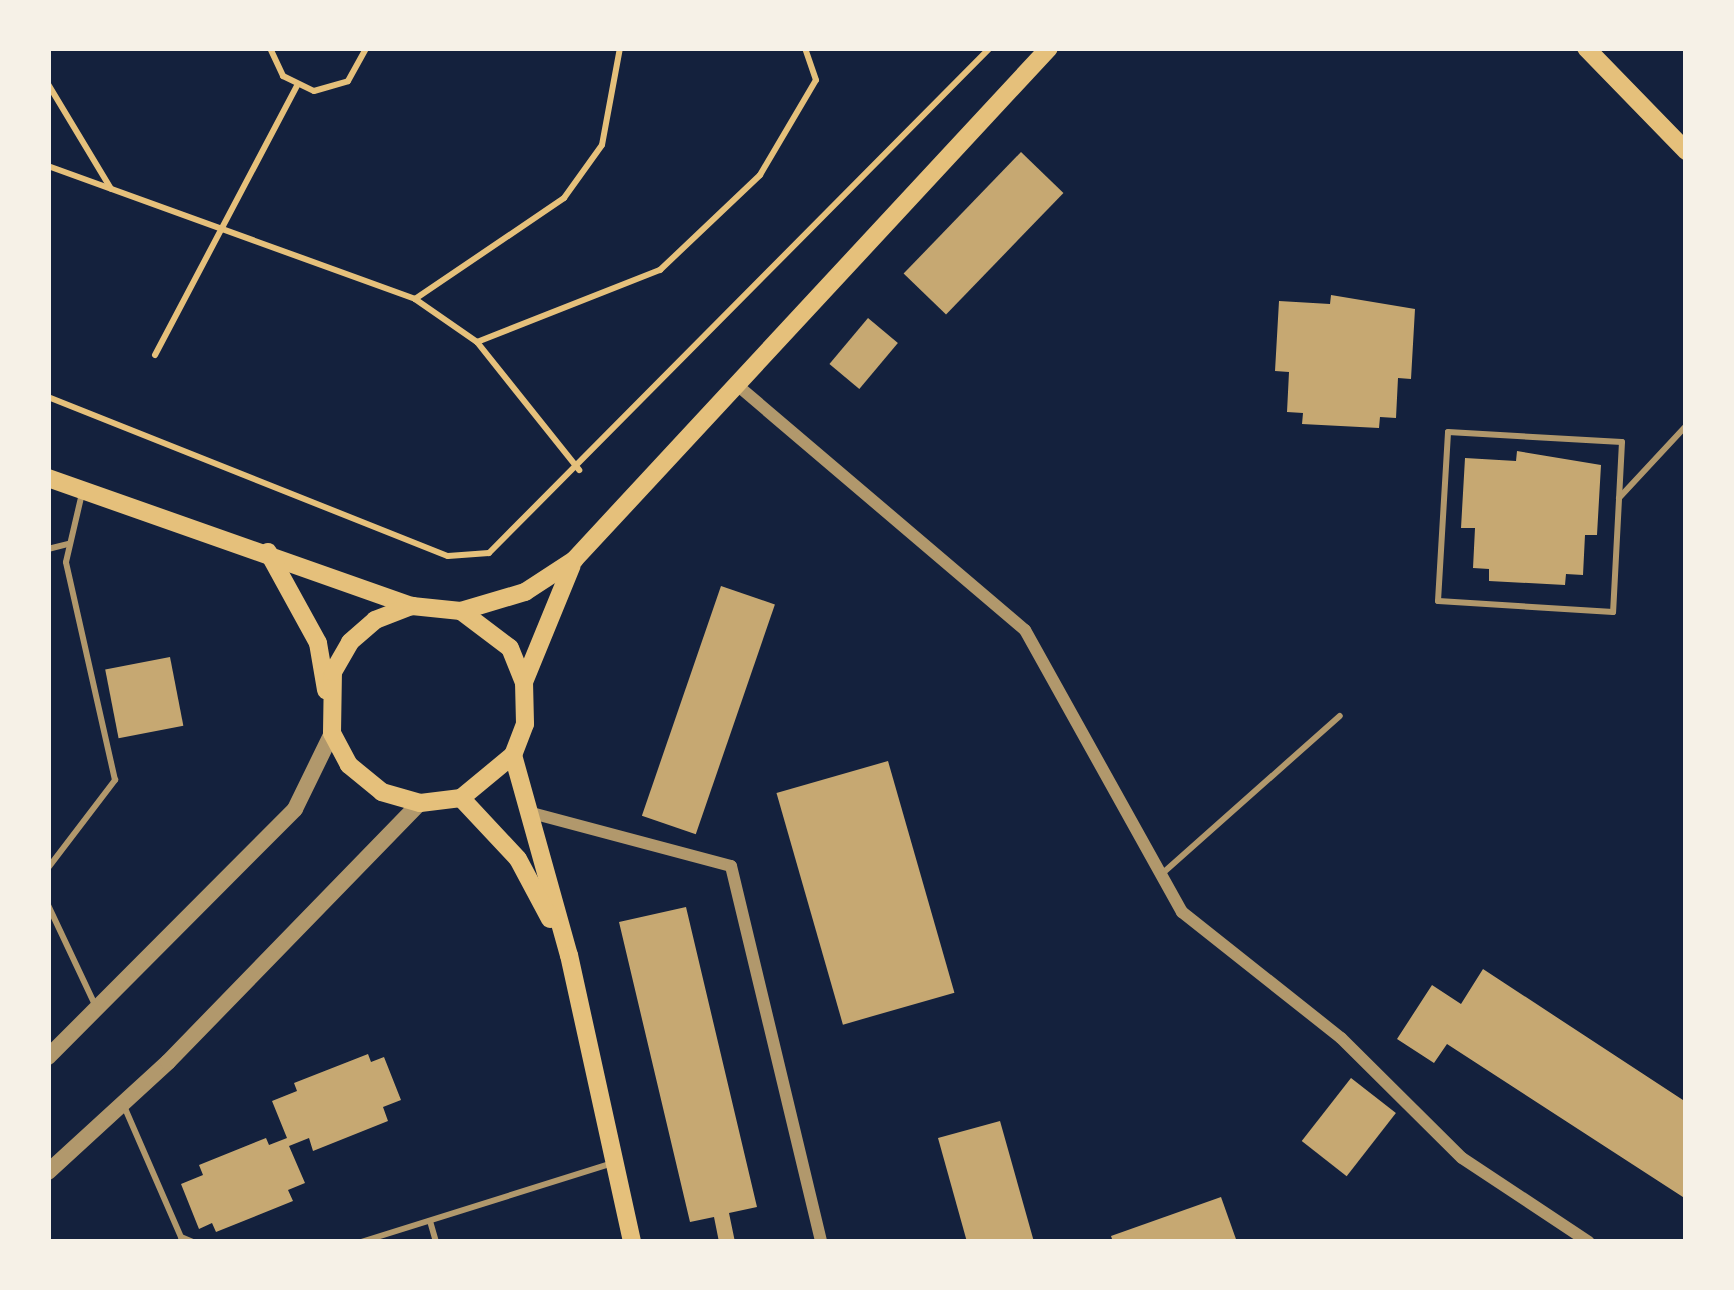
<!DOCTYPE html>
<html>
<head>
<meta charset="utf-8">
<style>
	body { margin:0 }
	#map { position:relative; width:1734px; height:1290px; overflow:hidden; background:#14213d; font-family:Manrope,sans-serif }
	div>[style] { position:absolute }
	.building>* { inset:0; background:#c6a872; transform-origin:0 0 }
	.path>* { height:6px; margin:-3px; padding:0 3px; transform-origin:3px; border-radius:3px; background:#e5c07b }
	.service>* { height:6px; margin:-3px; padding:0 3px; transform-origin:3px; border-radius:3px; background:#b1986c }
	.minor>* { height:12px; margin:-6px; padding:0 6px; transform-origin:6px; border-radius:6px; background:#b1986c }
	.tertiary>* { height:16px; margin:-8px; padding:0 8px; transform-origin:8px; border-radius:8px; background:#b1986c }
	.secondary>* { height:18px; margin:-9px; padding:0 9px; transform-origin:9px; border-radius:9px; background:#e5c07b }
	span { translate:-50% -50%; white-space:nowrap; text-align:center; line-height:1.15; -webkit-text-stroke:9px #f6f1e7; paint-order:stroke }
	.frame { position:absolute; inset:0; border:51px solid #f6f1e7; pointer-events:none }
</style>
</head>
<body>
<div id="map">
	<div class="building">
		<div style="left:1021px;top:152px;width:59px;height:169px;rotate:44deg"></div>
		<div style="clip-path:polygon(1331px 295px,1415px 309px,1411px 379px,1398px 378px,1396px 418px,1380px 417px,1379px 428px,1302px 424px,1303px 413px,1287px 412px,1289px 372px,1275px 371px,1279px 301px,1330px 304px)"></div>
		<div style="left:868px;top:318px;width:39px;height:60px;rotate:40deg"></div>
		<div style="clip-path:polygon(1517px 451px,1601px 465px,1597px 535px,1585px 535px,1583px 575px,1566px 574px,1565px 585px,1489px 581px,1489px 569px,1473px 568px,1475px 528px,1461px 528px,1465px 458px,1516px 461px)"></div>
		<div style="left:721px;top:586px;width:57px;height:243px;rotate:19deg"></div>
		<div style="left:170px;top:657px;width:70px;height:66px;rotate:79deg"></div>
		<div style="left:888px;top:761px;width:241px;height:116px;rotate:74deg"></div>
		<div style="clip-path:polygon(686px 907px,757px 1207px,729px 1213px,735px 1242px,719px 1242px,714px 1217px,690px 1222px,619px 922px)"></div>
		<div style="clip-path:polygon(1483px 969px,1686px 1102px,1686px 1199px,1447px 1044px,1434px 1063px,1397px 1039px,1432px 985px,1461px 1004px)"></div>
		<div style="clip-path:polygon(368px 1054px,371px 1062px,384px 1057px,401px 1100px,383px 1107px,388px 1121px,313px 1151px,309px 1138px,289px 1146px,305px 1183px,288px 1190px,293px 1201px,216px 1232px,212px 1223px,199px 1229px,181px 1184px,203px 1175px,199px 1165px,266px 1138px,269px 1145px,287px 1138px,272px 1101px,297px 1091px,294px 1083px)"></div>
		<div style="left:1351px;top:1078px;width:57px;height:80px;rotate:38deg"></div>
		<div style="clip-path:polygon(1000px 1121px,1034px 1242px,967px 1242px,938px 1138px)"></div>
		<div style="clip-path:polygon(1221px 1197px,1237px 1242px,1113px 1242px,1111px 1236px)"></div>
	</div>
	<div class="path">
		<div style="left:270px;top:48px;width:31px;rotate:65deg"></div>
		<div style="left:283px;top:76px;width:34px;rotate:26deg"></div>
		<div style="left:314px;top:91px;width:35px;rotate:-16deg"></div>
		<div style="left:348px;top:81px;width:38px;rotate:-61deg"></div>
		<div style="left:48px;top:84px;width:122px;rotate:59deg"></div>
		<div style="left:48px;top:166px;width:390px;rotate:19.9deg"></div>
		<div style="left:415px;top:299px;width:75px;rotate:34.7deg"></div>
		<div style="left:477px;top:342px;width:164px;rotate:51.4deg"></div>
		<div style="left:415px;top:299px;width:180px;rotate:-34.1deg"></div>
		<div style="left:564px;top:198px;width:65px;rotate:-54.4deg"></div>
		<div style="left:602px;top:145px;width:99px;rotate:-79.5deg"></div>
		<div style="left:477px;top:342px;width:197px;rotate:-21.5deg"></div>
		<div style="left:660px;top:270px;width:138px;rotate:-43.5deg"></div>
		<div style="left:760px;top:175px;width:110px;rotate:-59.5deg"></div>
		<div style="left:816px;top:80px;width:34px;rotate:-109deg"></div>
		<div style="left:155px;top:355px;width:304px;rotate:-62.2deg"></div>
		<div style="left:48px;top:397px;width:430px;rotate:21.7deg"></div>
		<div style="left:448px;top:556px;width:41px;rotate:-4.2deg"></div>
		<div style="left:489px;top:553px;width:711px;rotate:-45.23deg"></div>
	</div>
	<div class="service">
		<div style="left:1448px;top:432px;width:174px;rotate:3.3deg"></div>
		<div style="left:1622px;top:442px;width:170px;rotate:93deg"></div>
		<div style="left:1613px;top:612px;width:175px;rotate:-176.4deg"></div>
		<div style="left:1438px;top:601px;width:169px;rotate:-86.6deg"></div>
		<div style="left:1619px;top:498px;width:98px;rotate:-47.1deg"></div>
		<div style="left:48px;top:549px;width:21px;rotate:-14deg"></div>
		<div style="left:48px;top:868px;width:111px;rotate:-52.7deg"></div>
		<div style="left:115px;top:780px;width:223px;rotate:-102.7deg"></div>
		<div style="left:66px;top:562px;width:71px;rotate:-76.9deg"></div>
		<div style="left:1164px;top:872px;width:235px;rotate:-41.6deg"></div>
		<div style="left:48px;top:905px;width:110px;rotate:64.8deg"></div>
		<div style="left:124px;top:1106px;width:143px;rotate:66.5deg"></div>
		<div style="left:181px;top:1237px;width:13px;rotate:23deg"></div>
		<div style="left:430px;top:1221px;width:22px;rotate:74deg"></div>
		<div style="left:361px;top:1242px;width:261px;rotate:-17.4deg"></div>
	</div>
	<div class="minor">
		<div style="left:737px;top:385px;width:378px;rotate:40.4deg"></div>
		<div style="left:1025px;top:630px;width:323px;rotate:60.9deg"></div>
		<div style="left:1182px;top:912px;width:203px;rotate:38.4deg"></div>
		<div style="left:1341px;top:1038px;width:170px;rotate:44.8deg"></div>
		<div style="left:1462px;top:1158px;width:152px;rotate:33.5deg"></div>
		<div style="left:528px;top:812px;width:210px;rotate:14.9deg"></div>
		<div style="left:731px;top:866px;width:387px;rotate:76.5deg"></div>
	</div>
	<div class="tertiary">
		<div style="left:48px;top:1057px;width:350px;rotate:-45.1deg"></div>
		<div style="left:295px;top:809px;width:85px;rotate:-64deg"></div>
		<div style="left:48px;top:1172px;width:163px;rotate:-42.5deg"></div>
		<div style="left:168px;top:1062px;width:361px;rotate:-45.8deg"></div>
	</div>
	<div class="secondary">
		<div style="left:1586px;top:48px;width:144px;rotate:45.8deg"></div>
		<div style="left:48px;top:478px;width:386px;rotate:19.4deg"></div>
		<div style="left:268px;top:552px;width:104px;rotate:61.2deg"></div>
		<div style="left:318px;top:643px;width:48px;rotate:80.3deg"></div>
		<div style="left:461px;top:611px;width:61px;rotate:37.1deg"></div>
		<div style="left:510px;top:648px;width:37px;rotate:68deg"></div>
		<div style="left:524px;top:682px;width:42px;rotate:88.6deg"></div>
		<div style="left:525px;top:724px;width:33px;rotate:111deg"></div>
		<div style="left:513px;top:755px;width:67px;rotate:140.4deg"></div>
		<div style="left:461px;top:798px;width:41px;rotate:173deg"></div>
		<div style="left:420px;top:803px;width:40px;rotate:-164deg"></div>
		<div style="left:382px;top:792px;width:43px;rotate:-140.7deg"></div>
		<div style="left:349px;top:765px;width:36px;rotate:-118deg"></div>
		<div style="left:332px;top:733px;width:61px;rotate:-89.1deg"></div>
		<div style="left:333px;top:672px;width:34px;rotate:-60deg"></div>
		<div style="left:350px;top:642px;width:33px;rotate:-41deg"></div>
		<div style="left:375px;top:620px;width:40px;rotate:-21deg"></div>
		<div style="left:412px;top:606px;width:49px;rotate:5.8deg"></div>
		<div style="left:461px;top:611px;width:67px;rotate:-16.5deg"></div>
		<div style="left:525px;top:592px;width:59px;rotate:-33.1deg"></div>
		<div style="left:574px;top:560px;width:698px;rotate:-47.15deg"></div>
		<div style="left:524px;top:682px;width:126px;rotate:-67.7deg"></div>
		<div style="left:513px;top:755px;width:208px;rotate:74.4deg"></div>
		<div style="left:569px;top:955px;width:294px;rotate:77.6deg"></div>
		<div style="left:461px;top:798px;width:83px;rotate:46.9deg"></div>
		<div style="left:518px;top:859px;width:68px;rotate:61.9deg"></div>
	</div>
	<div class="frame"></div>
</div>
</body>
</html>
